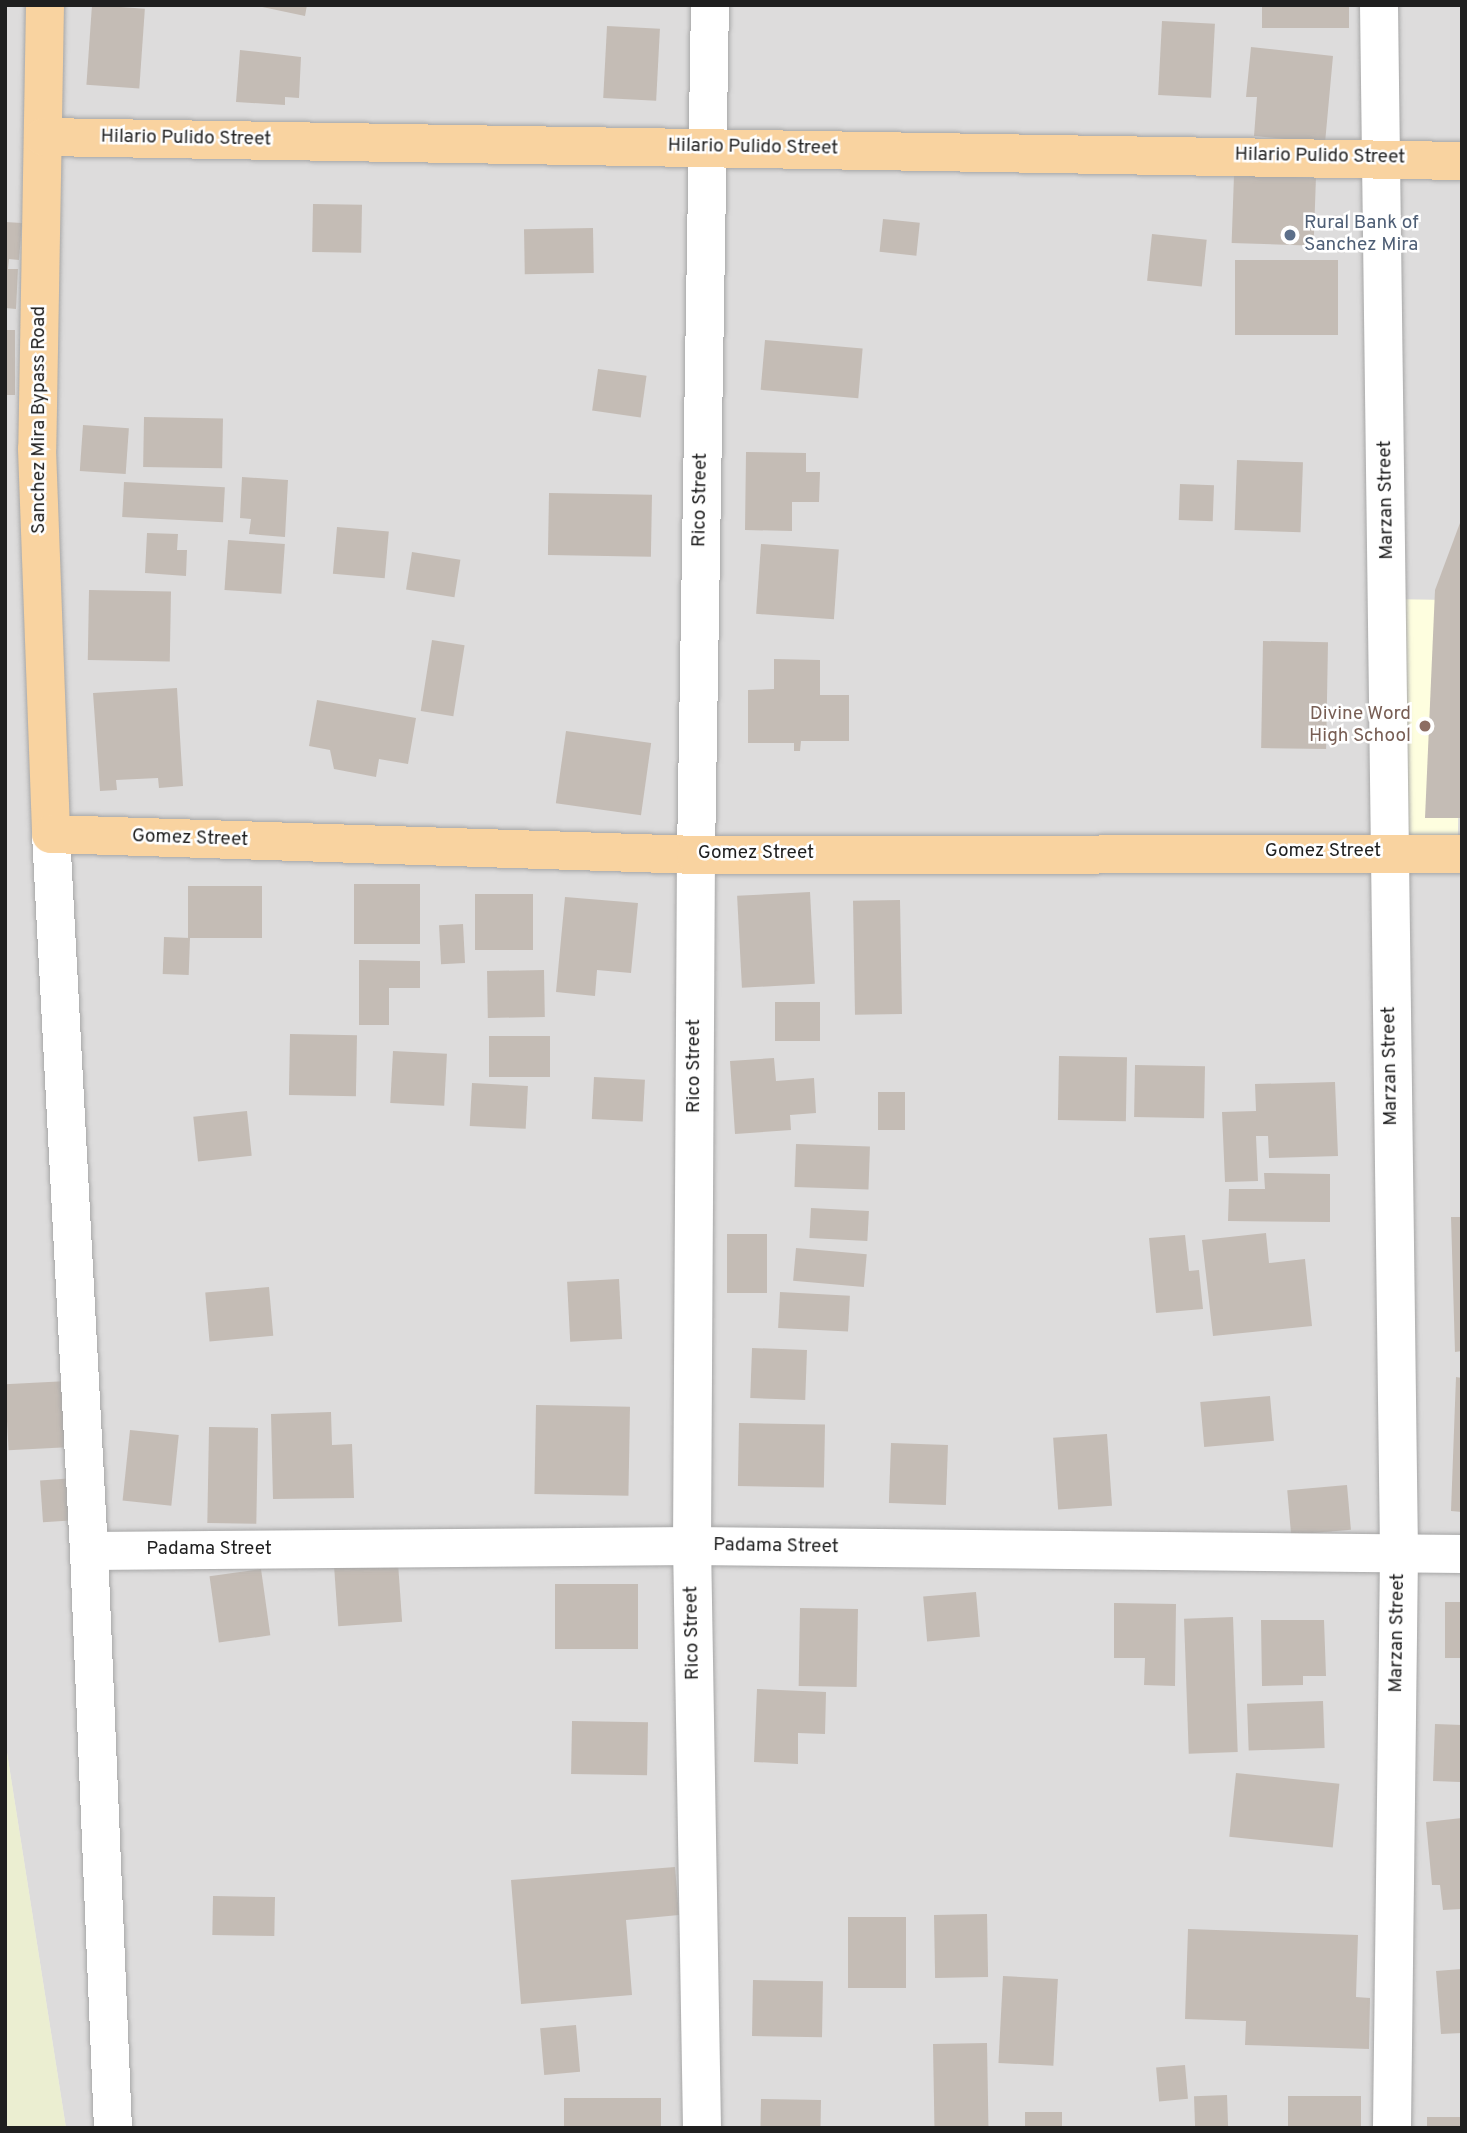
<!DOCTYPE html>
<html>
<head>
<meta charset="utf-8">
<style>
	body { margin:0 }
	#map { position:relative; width:1467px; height:2133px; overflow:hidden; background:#efece5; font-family:Overpass,sans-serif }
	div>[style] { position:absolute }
	.residential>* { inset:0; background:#dddcdc }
	.education>* { inset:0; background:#fefedf; transform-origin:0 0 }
	.farmland>* { inset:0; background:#ebeed1 }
	.building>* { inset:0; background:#c4bcb5; transform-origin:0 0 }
	.roads { filter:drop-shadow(0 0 2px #a6a6a6) drop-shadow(0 0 2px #a6a6a6) }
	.minor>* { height:38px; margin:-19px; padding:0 19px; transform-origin:19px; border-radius:19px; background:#fff }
	.major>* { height:38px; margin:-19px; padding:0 19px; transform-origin:19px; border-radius:19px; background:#f9d3a0 }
	.dots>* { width:19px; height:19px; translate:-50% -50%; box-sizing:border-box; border:4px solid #fff; border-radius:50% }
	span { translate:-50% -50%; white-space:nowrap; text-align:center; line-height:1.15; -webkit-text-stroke:5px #fff; paint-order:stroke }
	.street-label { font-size:19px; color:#1f1f1f }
	.service-label { font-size:19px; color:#4e5e75 }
	.left { translate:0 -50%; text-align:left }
	.education-label { font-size:19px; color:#785e54 }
	.right { translate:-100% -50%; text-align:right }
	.frame { position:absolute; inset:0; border:7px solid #1f1f1f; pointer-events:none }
</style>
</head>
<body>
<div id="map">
	<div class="residential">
		<div style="clip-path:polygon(5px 5px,1462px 5px,1462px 2128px,66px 2128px,5px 1740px)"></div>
	</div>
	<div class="education">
		<div style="left:1389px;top:599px;width:73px;height:253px;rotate:1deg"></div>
	</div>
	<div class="farmland">
		<div style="clip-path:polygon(5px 1740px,66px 2128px,5px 2128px)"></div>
	</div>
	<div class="building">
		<div style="left:92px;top:5px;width:53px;height:80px;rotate:4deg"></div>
		<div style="clip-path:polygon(253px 5px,307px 5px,305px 16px)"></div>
		<div style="left:1262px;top:5px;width:87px;height:23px"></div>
		<div style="left:1162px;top:21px;width:53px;height:74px;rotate:3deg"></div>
		<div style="left:607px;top:26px;width:53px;height:72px;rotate:3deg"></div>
		<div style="clip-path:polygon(1251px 47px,1333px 56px,1325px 143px,1254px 136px,1257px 97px,1246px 97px)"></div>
		<div style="clip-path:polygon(240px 50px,301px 57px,299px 98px,285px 97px,285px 105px,236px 102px)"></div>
		<div style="left:1234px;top:175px;width:82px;height:68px;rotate:2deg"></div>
		<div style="left:313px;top:204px;width:49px;height:48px;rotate:1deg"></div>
		<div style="left:883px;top:219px;width:37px;height:33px;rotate:6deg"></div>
		<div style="clip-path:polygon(5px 222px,22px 223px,19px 260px,9px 259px,8px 269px,18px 269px,16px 309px,5px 308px)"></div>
		<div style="left:593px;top:228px;width:45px;height:69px;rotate:89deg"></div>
		<div style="left:1152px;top:234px;width:55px;height:47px;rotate:6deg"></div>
		<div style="left:1235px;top:260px;width:103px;height:75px"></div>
		<div style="left:5px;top:330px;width:10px;height:65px"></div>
		<div style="left:765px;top:340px;width:98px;height:50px;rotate:5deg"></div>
		<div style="left:598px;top:369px;width:49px;height:42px;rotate:8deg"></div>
		<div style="left:144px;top:417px;width:79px;height:50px;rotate:1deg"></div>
		<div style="left:83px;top:425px;width:46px;height:46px;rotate:4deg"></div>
		<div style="clip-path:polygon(746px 452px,806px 453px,806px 472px,820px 472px,819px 502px,792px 502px,792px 531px,745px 530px)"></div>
		<div style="left:1237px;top:460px;width:66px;height:70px;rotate:2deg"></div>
		<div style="clip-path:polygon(242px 477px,288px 480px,285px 537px,249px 534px,251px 519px,240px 518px)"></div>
		<div style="left:124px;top:482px;width:101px;height:35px;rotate:3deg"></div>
		<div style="left:1180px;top:484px;width:34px;height:36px;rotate:2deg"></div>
		<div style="left:549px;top:493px;width:103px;height:62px;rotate:1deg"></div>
		<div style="clip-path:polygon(1460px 523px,1462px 818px,1425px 818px,1435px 590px)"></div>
		<div style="left:337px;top:527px;width:52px;height:47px;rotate:5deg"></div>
		<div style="clip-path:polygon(147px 533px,178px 534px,177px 550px,187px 550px,186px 576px,145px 573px)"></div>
		<div style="left:228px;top:540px;width:57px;height:50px;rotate:4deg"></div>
		<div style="left:761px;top:544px;width:78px;height:70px;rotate:4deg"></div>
		<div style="left:412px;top:552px;width:49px;height:38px;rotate:9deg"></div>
		<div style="left:89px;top:590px;width:82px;height:70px;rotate:1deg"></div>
		<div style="left:432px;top:640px;width:33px;height:72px;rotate:9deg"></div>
		<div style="left:1263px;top:641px;width:65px;height:107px;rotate:1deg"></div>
		<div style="clip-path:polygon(774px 659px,820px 660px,820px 695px,849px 695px,849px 741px,801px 741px,800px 751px,794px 751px,794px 743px,748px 743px,748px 690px,774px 689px)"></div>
		<div style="clip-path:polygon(177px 688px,183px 786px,159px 788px,158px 778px,116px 780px,117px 790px,100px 791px,93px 693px)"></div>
		<div style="clip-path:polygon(317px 700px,416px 718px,408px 764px,379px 759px,376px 777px,334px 769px,330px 750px,309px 746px)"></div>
		<div style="left:566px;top:731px;width:86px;height:73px;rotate:8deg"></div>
		<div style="left:354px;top:884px;width:66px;height:60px"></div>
		<div style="left:188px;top:886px;width:74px;height:52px"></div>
		<div style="left:810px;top:892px;width:92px;height:73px;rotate:87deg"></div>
		<div style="left:475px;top:894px;width:58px;height:56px"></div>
		<div style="clip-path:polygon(565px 897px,638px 903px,631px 973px,597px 970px,595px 996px,556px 992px)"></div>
		<div style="left:900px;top:900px;width:114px;height:47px;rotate:89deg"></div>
		<div style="left:463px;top:924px;width:39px;height:24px;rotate:87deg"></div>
		<div style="left:164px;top:937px;width:26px;height:37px;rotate:2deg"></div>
		<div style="clip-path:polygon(359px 960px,420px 961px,420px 988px,389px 988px,389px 1025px,359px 1025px)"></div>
		<div style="left:544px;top:970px;width:47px;height:57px;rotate:89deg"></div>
		<div style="left:820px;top:1002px;width:39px;height:45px;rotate:90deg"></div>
		<div style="left:290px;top:1034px;width:67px;height:61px;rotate:1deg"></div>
		<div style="left:489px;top:1036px;width:61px;height:41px"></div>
		<div style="left:393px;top:1051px;width:54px;height:52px;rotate:3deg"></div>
		<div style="left:1059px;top:1056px;width:68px;height:64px;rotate:1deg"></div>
		<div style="clip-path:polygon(774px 1058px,776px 1081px,814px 1078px,816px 1113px,790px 1115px,791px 1130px,735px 1134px,730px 1061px)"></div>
		<div style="left:1135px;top:1065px;width:70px;height:52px;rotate:1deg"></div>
		<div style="left:594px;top:1077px;width:51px;height:42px;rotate:3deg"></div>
		<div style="clip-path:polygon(1335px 1082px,1338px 1156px,1269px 1158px,1268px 1136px,1256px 1136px,1258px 1181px,1225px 1182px,1222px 1112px,1256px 1111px,1255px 1084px)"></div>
		<div style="left:472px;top:1083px;width:56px;height:43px;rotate:3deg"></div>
		<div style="left:905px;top:1092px;width:38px;height:27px;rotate:90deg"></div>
		<div style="left:247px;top:1111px;width:45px;height:54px;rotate:84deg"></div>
		<div style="left:796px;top:1144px;width:74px;height:43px;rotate:2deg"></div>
		<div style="clip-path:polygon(1264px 1173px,1330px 1174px,1330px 1222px,1228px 1221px,1229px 1189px,1265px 1189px)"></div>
		<div style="left:811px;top:1208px;width:58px;height:30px;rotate:3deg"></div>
		<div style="clip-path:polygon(1451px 1217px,1462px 1217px,1462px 1351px,1455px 1352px)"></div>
		<div style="clip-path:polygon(1266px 1233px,1269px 1263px,1305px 1259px,1312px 1326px,1213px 1336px,1202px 1240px)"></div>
		<div style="left:727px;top:1234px;width:40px;height:59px"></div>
		<div style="clip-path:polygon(1185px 1235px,1189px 1271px,1199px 1270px,1203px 1309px,1156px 1313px,1149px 1238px)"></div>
		<div style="left:796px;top:1248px;width:71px;height:33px;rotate:5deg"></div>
		<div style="left:619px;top:1279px;width:60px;height:52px;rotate:87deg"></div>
		<div style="left:269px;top:1287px;width:49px;height:64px;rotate:85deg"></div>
		<div style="left:780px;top:1292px;width:70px;height:36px;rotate:3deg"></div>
		<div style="left:752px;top:1348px;width:55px;height:50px;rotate:2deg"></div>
		<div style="clip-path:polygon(1456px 1377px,1462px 1378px,1462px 1512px,1451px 1511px)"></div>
		<div style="left:68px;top:1381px;width:66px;height:63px;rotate:87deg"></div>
		<div style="left:1270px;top:1396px;width:45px;height:70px;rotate:85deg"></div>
		<div style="left:536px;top:1405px;width:94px;height:89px;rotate:1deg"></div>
		<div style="clip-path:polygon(331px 1412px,332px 1445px,352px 1444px,354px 1498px,273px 1499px,271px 1414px)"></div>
		<div style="left:739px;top:1423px;width:86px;height:63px;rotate:1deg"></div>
		<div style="left:209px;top:1427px;width:49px;height:96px;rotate:1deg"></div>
		<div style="left:130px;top:1430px;width:49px;height:71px;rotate:6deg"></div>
		<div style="left:1107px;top:1434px;width:72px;height:54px;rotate:86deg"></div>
		<div style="left:891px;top:1443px;width:57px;height:60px;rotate:2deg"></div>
		<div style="left:75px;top:1478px;width:42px;height:35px;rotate:86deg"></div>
		<div style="left:1347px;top:1485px;width:45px;height:60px;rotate:85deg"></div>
		<div style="left:398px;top:1563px;width:59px;height:64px;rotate:86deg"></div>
		<div style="left:261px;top:1569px;width:67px;height:52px;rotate:82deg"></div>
		<div style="left:555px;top:1584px;width:83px;height:65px"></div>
		<div style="left:976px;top:1592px;width:45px;height:53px;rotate:85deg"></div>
		<div style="left:1462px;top:1602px;width:56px;height:17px;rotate:90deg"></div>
		<div style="clip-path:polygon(1114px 1603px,1176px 1604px,1175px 1686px,1144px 1685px,1145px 1658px,1114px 1658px)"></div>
		<div style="left:800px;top:1608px;width:58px;height:78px;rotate:1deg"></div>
		<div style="left:1233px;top:1617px;width:135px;height:49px;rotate:88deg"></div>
		<div style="clip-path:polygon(1261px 1620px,1324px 1620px,1326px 1676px,1303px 1676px,1303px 1685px,1262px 1686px)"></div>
		<div style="clip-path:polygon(757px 1689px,826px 1692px,825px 1734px,798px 1733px,798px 1764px,754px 1762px)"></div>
		<div style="left:1323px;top:1701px;width:47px;height:76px;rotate:88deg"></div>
		<div style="left:572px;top:1721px;width:76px;height:53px;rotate:1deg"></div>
		<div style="left:1435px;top:1724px;width:27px;height:57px;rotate:2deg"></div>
		<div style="left:1236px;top:1773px;width:104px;height:64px;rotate:6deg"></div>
		<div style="clip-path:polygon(1462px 1818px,1462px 1909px,1443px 1910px,1440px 1885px,1432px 1885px,1426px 1822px)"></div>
		<div style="clip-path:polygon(675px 1867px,679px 1915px,626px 1920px,632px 1995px,521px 2004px,511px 1880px)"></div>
		<div style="left:213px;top:1896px;width:62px;height:39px;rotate:1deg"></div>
		<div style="left:987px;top:1914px;width:63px;height:53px;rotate:89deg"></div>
		<div style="left:848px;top:1917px;width:58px;height:71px"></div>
		<div style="clip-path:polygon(1188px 1929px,1358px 1935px,1356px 1997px,1370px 1998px,1369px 2049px,1245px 2045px,1246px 2021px,1185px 2019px)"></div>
		<div style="clip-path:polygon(1462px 1969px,1462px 2033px,1441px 2034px,1436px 1971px)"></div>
		<div style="left:1003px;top:1976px;width:55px;height:87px;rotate:3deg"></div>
		<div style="left:753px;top:1980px;width:70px;height:56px;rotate:1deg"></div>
		<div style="left:576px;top:2025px;width:47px;height:36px;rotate:85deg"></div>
		<div style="left:987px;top:2043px;width:85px;height:54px;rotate:89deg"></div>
		<div style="left:1185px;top:2065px;width:34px;height:29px;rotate:85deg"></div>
		<div style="left:1227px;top:2095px;width:33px;height:33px;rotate:88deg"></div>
		<div style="left:1361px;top:2096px;width:32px;height:73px;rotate:90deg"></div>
		<div style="left:564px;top:2098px;width:97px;height:30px"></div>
		<div style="left:761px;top:2099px;width:60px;height:29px;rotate:1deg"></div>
		<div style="left:1062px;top:2112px;width:16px;height:37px;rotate:90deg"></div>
		<div style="left:1427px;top:2117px;width:35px;height:11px"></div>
	</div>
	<div class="roads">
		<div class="minor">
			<div style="left:1379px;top:5px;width:1549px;rotate:89.26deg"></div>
			<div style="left:1399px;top:1554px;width:574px;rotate:90.7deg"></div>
			<div style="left:51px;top:834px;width:718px;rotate:86.97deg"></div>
			<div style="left:89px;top:1551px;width:577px;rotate:87.62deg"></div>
			<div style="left:89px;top:1551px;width:603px;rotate:-0.48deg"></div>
			<div style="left:692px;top:1546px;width:770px;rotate:0.6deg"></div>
			<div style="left:702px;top:2128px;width:582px;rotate:-90.98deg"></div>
			<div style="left:692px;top:1546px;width:691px;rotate:-89.67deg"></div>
			<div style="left:696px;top:855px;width:850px;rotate:-89.06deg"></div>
		</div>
		<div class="major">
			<div style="left:45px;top:5px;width:444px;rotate:91deg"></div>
			<div style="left:37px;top:449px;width:385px;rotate:87.9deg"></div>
			<div style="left:51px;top:834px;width:645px;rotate:1.86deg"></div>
			<div style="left:696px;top:855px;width:766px;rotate:-0.07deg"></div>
			<div style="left:44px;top:137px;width:1418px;rotate:0.97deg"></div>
		</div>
	</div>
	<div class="dots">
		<div style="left:1290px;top:235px;background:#5c6f8a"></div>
		<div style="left:1425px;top:726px;background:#8d6e63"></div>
	</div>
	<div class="street-label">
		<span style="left:186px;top:139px;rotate:1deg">Hilario Pulido Street</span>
		<span style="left:753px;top:148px;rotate:1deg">Hilario Pulido Street</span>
		<span style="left:1320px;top:157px;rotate:1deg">Hilario Pulido Street</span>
		<span style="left:40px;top:420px;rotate:-90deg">Sanchez Mira Bypass Road</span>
		<span style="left:701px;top:500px;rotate:-89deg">Rico Street</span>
		<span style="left:1387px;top:500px;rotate:-91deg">Marzan Street</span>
		<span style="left:190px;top:839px;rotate:2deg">Gomez Street</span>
		<span style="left:1323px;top:852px">Gomez Street</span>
		<span style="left:756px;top:854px">Gomez Street</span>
		<span style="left:695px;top:1066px;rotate:-90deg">Rico Street</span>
		<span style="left:1391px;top:1066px;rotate:-91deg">Marzan Street</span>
		<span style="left:776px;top:1547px;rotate:1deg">Padama Street</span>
		<span style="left:209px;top:1550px">Padama Street</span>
		<span style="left:693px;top:1633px;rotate:-91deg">Rico Street</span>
		<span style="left:1398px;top:1633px;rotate:-89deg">Marzan Street</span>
	</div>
	<div class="service-label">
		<span class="left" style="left:1304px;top:235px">Rural Bank of<br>Sanchez Mira</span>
	</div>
	<div class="education-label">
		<span class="right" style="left:1411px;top:726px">Divine Word<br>High School</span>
	</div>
	<div class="frame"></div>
</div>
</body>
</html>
